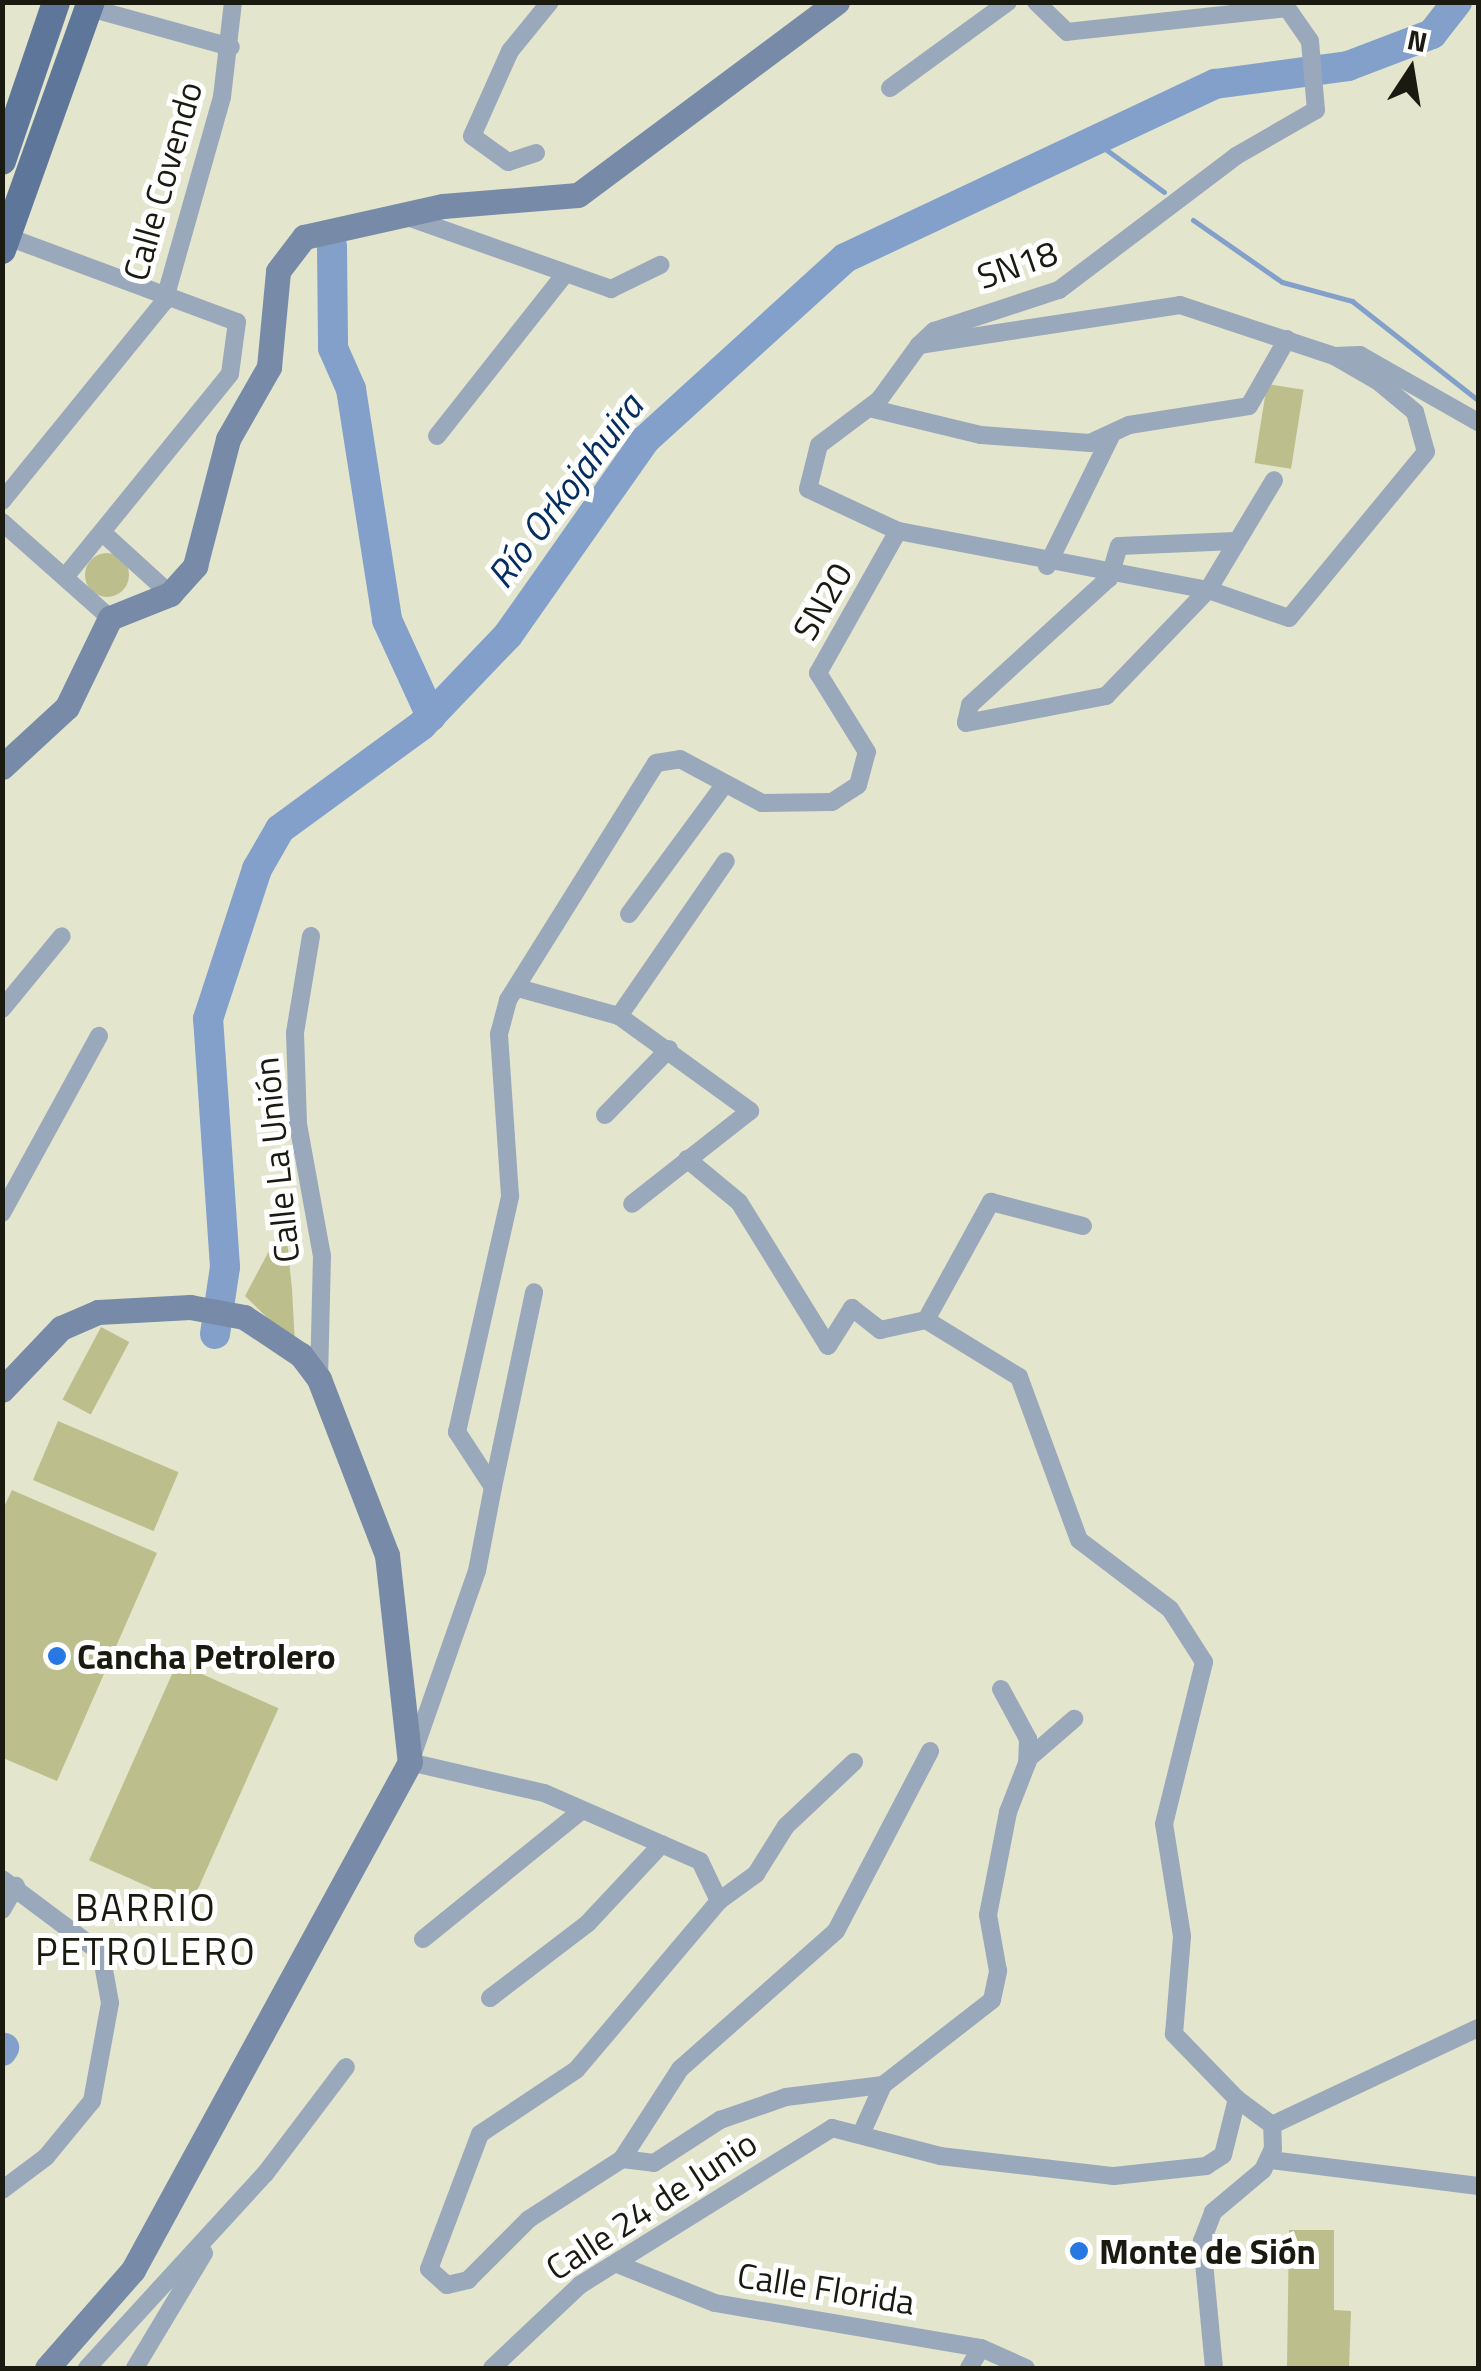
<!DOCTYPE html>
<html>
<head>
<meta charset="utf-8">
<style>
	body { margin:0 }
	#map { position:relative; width:1481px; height:2371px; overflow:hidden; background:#e3e5cd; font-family:"Titillium Web",sans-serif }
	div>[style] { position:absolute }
	.green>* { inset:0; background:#bcbe8c; transform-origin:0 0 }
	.round { border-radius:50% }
	.stream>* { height:5px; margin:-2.5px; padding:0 2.5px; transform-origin:2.5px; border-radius:2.5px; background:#83a0cb }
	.river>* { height:30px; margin:-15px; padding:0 15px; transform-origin:15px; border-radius:15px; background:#83a0cb }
	.street>* { height:18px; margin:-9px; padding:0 9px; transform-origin:9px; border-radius:9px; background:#9aa8bc }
	.secondary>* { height:25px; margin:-12.5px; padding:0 12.5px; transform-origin:12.5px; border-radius:12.5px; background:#778ba8 }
	.primary>* { height:28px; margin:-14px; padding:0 14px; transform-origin:14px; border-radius:14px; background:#5e7699 }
	.dots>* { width:28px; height:28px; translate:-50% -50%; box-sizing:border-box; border:5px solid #fff; border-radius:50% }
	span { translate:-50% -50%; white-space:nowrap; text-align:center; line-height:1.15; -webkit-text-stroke:10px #fff; paint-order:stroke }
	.street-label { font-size:35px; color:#1a1a11 }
	.poi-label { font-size:35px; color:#1a1a11; font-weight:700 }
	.left { translate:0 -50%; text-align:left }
	.water-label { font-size:38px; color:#052d60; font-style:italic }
	.neighbourhood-label { font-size:38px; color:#1a1a11; letter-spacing:2.5px }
	.frame { position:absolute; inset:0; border:5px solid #1a1a11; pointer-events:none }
	.north { position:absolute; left:1361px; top:20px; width:100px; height:100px; -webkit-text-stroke:8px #fff; paint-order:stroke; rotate:12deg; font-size:28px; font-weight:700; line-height:40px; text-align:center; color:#1a1a11 }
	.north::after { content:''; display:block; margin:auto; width:35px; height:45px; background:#1a1a11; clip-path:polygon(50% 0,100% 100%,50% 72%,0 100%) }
</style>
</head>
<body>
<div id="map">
	<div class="green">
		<div style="left:1267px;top:384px;width:37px;height:80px;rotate:9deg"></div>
		<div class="round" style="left:85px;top:553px;width:44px;height:44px"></div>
		<div style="clip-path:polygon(285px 1221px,292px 1289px,295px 1345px,245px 1296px)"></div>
		<div style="left:101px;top:1327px;width:32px;height:82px;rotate:28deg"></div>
		<div style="left:58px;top:1421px;width:131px;height:64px;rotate:23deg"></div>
		<div style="clip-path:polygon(12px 1490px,157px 1553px,57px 1781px,3px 1758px,2px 1511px)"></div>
		<div style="left:177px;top:1663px;width:111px;height:216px;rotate:24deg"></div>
		<div style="clip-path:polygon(1289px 2230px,1334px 2230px,1334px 2310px,1351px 2311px,1349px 2368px,1287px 2368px)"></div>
	</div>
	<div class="stream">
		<div style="left:1093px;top:140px;width:88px;rotate:36.2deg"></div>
		<div style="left:1193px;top:220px;width:108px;rotate:34.9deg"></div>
		<div style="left:1282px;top:282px;width:73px;rotate:15.2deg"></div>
		<div style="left:1352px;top:301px;width:160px;rotate:38.2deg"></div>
	</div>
	<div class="river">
		<div style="left:332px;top:246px;width:102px;rotate:89.4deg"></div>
		<div style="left:333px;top:348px;width:45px;rotate:66.3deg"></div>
		<div style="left:351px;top:389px;width:234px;rotate:81.1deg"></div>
		<div style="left:387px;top:620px;width:106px;rotate:65.4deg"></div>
		<div style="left:215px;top:1334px;width:68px;rotate:-81.5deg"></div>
		<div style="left:225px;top:1267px;width:249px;rotate:-93.9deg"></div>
		<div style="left:208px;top:1019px;width:158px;rotate:-71.9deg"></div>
		<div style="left:257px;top:869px;width:46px;rotate:-60.1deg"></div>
		<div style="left:280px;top:829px;width:176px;rotate:-36.2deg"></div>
		<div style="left:422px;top:725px;width:124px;rotate:-46.3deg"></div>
		<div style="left:508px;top:635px;width:238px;rotate:-54.9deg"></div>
		<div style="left:645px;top:440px;width:270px;rotate:-42.3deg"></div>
		<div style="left:845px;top:258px;width:409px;rotate:-25.2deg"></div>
		<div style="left:1215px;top:84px;width:134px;rotate:-7.7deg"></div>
		<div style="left:1348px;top:66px;width:90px;rotate:-20.9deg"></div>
		<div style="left:1432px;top:34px;width:41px;rotate:-52deg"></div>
		<div style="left:2px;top:2051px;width:4px;rotate:-56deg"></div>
	</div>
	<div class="street">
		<div style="left:90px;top:8px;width:146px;rotate:15.5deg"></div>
		<div style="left:890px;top:88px;width:146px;rotate:-36.1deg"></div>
		<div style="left:536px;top:153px;width:29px;rotate:162deg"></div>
		<div style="left:508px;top:162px;width:44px;rotate:-144.2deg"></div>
		<div style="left:472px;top:136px;width:93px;rotate:-65.9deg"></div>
		<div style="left:510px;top:51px;width:63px;rotate:-50.8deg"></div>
		<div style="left:402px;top:215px;width:222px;rotate:19.5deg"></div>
		<div style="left:611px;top:289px;width:55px;rotate:-26.1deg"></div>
		<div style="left:8px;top:237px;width:244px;rotate:20.4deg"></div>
		<div style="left:237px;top:322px;width:52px;rotate:97.7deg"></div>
		<div style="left:230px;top:374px;width:260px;rotate:129.1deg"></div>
		<div style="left:919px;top:345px;width:264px;rotate:-8.7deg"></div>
		<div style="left:1180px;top:305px;width:162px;rotate:18.3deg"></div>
		<div style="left:1334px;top:356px;width:52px;rotate:30deg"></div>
		<div style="left:1379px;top:382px;width:47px;rotate:39.8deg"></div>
		<div style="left:1415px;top:412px;width:41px;rotate:74.6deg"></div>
		<div style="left:1426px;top:452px;width:215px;rotate:129.5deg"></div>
		<div style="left:1289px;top:618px;width:86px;rotate:-160.9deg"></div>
		<div style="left:1208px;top:590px;width:316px;rotate:-169.2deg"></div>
		<div style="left:898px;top:531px;width:99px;rotate:-155deg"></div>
		<div style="left:808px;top:489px;width:45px;rotate:-76deg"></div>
		<div style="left:819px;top:445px;width:75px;rotate:-36.9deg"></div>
		<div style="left:879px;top:400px;width:68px;rotate:-54deg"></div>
		<div style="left:919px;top:345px;width:21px;rotate:-43deg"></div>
		<div style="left:934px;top:331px;width:132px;rotate:-18.2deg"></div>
		<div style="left:1059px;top:290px;width:222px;rotate:-37.1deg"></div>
		<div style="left:1236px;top:156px;width:92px;rotate:-29.9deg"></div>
		<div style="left:1316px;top:110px;width:69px;rotate:-95deg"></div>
		<div style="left:1310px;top:41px;width:40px;rotate:-124.9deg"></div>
		<div style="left:1287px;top:8px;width:221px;rotate:173.8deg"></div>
		<div style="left:1067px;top:32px;width:43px;rotate:-135.9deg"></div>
		<div style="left:1334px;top:356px;width:26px;rotate:-2deg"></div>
		<div style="left:1360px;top:355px;width:136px;rotate:29.6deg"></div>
		<div style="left:869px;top:408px;width:115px;rotate:13.6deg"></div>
		<div style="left:981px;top:435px;width:109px;rotate:4.2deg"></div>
		<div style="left:1090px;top:443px;width:43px;rotate:-24.8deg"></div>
		<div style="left:1129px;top:425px;width:121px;rotate:-9deg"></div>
		<div style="left:1249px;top:406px;width:77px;rotate:-60.4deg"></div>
		<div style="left:437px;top:436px;width:206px;rotate:-51.7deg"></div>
		<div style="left:2px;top:501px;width:257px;rotate:-50.9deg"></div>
		<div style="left:164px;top:302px;width:213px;rotate:-74.2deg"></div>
		<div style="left:222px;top:97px;width:96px;rotate:-83.4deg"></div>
		<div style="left:2px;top:522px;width:144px;rotate:41.6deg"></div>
		<div style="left:104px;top:534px;width:89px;rotate:42.3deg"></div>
		<div style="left:1235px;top:541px;width:116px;rotate:177.5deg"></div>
		<div style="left:1119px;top:546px;width:34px;rotate:107deg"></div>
		<div style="left:1109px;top:578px;width:188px;rotate:137.6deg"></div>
		<div style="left:970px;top:705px;width:18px;rotate:103deg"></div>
		<div style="left:966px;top:723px;width:143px;rotate:-10.9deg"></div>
		<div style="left:1106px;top:696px;width:147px;rotate:-46.1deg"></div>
		<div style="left:1208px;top:590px;width:128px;rotate:-59deg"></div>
		<div style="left:1047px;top:566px;width:145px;rotate:-63.8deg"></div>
		<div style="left:629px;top:914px;width:157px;rotate:-53.6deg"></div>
		<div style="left:311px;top:936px;width:98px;rotate:99.4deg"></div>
		<div style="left:295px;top:1033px;width:91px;rotate:88.1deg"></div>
		<div style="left:298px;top:1124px;width:134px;rotate:79.7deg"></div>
		<div style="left:322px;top:1256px;width:123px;rotate:91.4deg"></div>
		<div style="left:518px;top:988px;width:105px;rotate:15.5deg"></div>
		<div style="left:619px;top:1016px;width:162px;rotate:35.9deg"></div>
		<div style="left:750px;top:1111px;width:150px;rotate:141.8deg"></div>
		<div style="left:2px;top:1009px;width:94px;rotate:-50.6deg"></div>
		<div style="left:619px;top:1016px;width:188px;rotate:-55.4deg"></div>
		<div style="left:605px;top:1115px;width:92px;rotate:-45.9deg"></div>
		<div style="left:687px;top:1159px;width:67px;rotate:39.6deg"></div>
		<div style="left:739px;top:1202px;width:169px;rotate:58.3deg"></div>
		<div style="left:828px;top:1346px;width:45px;rotate:-57.7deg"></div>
		<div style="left:852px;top:1308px;width:36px;rotate:38deg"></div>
		<div style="left:880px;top:1330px;width:47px;rotate:-12.3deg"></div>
		<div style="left:2px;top:1213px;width:202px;rotate:-61.3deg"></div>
		<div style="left:493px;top:1487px;width:199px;rotate:-78.1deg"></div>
		<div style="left:1001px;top:1689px;width:57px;rotate:61.6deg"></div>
		<div style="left:1028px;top:1739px;width:24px;rotate:92deg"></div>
		<div style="left:854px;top:1762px;width:93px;rotate:136.7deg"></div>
		<div style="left:786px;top:1826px;width:57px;rotate:122deg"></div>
		<div style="left:756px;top:1874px;width:46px;rotate:143.9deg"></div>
		<div style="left:719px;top:1901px;width:221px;rotate:130.2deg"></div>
		<div style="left:576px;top:2070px;width:115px;rotate:146.3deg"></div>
		<div style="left:480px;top:2134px;width:144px;rotate:110.7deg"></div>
		<div style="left:429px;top:2269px;width:24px;rotate:42deg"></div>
		<div style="left:447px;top:2285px;width:22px;rotate:-13deg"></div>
		<div style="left:468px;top:2280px;width:86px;rotate:-45deg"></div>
		<div style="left:529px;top:2219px;width:111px;rotate:-32.8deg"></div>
		<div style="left:622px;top:2159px;width:32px;rotate:7deg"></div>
		<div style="left:654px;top:2163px;width:79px;rotate:-33.1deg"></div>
		<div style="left:720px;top:2120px;width:70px;rotate:-19.2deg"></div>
		<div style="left:786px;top:2097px;width:98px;rotate:-7.1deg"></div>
		<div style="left:2px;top:1879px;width:124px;rotate:36.8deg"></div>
		<div style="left:101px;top:1953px;width:51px;rotate:79.8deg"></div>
		<div style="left:110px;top:2003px;width:100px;rotate:100.4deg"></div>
		<div style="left:92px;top:2101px;width:72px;rotate:129.4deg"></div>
		<div style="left:46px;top:2157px;width:55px;rotate:143.1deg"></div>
		<div style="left:719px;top:1901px;width:44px;rotate:-115.4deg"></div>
		<div style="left:700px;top:1861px;width:170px;rotate:-156.4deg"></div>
		<div style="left:544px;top:1793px;width:138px;rotate:-167deg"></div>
		<div style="left:410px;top:1762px;width:202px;rotate:-70.7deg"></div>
		<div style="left:477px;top:1571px;width:86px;rotate:-79.2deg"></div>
		<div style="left:493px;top:1487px;width:66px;rotate:-123.2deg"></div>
		<div style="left:457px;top:1432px;width:242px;rotate:-77.3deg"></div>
		<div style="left:510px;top:1196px;width:162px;rotate:-93.9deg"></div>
		<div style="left:499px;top:1034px;width:35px;rotate:-75deg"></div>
		<div style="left:508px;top:1000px;width:279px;rotate:-58deg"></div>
		<div style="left:656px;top:763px;width:24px;rotate:-9deg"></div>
		<div style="left:680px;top:759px;width:93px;rotate:28.2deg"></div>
		<div style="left:762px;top:803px;width:70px;rotate:-0.8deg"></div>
		<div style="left:832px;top:802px;width:31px;rotate:-33deg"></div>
		<div style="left:858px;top:785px;width:34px;rotate:-75deg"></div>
		<div style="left:867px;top:752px;width:93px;rotate:-121.8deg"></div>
		<div style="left:818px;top:673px;width:163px;rotate:-60.6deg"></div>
		<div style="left:2px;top:1910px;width:28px;rotate:-60deg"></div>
		<div style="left:423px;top:1939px;width:202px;rotate:-39deg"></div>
		<div style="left:490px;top:1998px;width:123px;rotate:-37.4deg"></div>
		<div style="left:588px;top:1923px;width:108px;rotate:-46.9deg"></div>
		<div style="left:1272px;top:2125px;width:228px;rotate:-25.2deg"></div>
		<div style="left:862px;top:2132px;width:51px;rotate:-65.9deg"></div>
		<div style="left:883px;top:2085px;width:138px;rotate:-37.9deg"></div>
		<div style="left:992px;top:2000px;width:30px;rotate:-78deg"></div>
		<div style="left:998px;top:1971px;width:57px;rotate:-100.1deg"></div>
		<div style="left:988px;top:1915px;width:105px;rotate:-79deg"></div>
		<div style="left:1008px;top:1812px;width:58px;rotate:-68.7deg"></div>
		<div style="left:1029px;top:1758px;width:60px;rotate:-40.9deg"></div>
		<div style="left:622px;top:2159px;width:107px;rotate:-57.2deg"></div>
		<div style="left:680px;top:2069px;width:208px;rotate:-41.5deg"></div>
		<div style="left:836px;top:1931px;width:203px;rotate:-62.4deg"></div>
		<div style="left:1270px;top:2160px;width:210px;rotate:7.1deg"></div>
		<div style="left:617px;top:2264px;width:105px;rotate:21.7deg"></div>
		<div style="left:715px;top:2303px;width:270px;rotate:9.6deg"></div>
		<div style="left:981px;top:2348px;width:49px;rotate:24deg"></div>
		<div style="left:87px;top:2368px;width:263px;rotate:-47.5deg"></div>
		<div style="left:265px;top:2174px;width:134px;rotate:-52.9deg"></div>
		<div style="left:135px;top:2368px;width:134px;rotate:-59deg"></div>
		<div style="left:492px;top:2368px;width:121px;rotate:-43.3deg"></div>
		<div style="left:580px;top:2285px;width:297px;rotate:-31.9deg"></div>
		<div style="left:832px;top:2128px;width:112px;rotate:14.5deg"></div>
		<div style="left:940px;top:2156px;width:175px;rotate:6.6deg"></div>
		<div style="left:1114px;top:2176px;width:93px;rotate:-6.2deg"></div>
		<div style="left:1206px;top:2166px;width:20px;rotate:-33deg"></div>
		<div style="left:1223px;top:2155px;width:58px;rotate:-76deg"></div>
		<div style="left:1237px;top:2099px;width:91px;rotate:-134.1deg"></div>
		<div style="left:1174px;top:2034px;width:98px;rotate:-85.3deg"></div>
		<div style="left:1182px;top:1936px;width:113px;rotate:-99.1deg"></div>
		<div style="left:1164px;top:1824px;width:167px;rotate:-76.1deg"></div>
		<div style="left:1204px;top:1662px;width:63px;rotate:-122.7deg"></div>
		<div style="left:1170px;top:1609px;width:114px;rotate:-142.8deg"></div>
		<div style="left:1079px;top:1540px;width:174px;rotate:-110.2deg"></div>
		<div style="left:1019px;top:1377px;width:109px;rotate:-148.5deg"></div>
		<div style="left:926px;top:1320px;width:135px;rotate:-61.2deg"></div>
		<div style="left:991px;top:1202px;width:95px;rotate:14.6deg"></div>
		<div style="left:969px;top:2368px;width:23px;rotate:-59deg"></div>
		<div style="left:1214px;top:2368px;width:128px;rotate:-95.4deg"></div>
		<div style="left:1202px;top:2241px;width:31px;rotate:-69deg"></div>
		<div style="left:1213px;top:2212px;width:65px;rotate:-40deg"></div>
		<div style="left:1263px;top:2170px;width:23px;rotate:-65deg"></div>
		<div style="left:1273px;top:2149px;width:24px;rotate:-92deg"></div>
		<div style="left:1272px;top:2125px;width:44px;rotate:-143.4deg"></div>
	</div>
	<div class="secondary">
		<div style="left:2px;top:767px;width:88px;rotate:-42.7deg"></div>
		<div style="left:67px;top:707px;width:99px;rotate:-64.2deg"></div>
		<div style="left:110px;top:618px;width:65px;rotate:-21.8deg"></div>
		<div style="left:170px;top:594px;width:38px;rotate:-48deg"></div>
		<div style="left:195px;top:566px;width:131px;rotate:-75.4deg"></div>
		<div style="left:228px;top:439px;width:83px;rotate:-60.3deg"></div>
		<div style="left:269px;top:367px;width:96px;rotate:-84.6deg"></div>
		<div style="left:278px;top:271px;width:43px;rotate:-52.6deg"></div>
		<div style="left:304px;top:237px;width:142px;rotate:-12.6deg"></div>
		<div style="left:443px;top:206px;width:135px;rotate:-4.7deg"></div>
		<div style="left:578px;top:195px;width:323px;rotate:-36.7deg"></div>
		<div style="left:2px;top:1390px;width:86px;rotate:-46.4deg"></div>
		<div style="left:61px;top:1328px;width:40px;rotate:-23.4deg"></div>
		<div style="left:98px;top:1312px;width:92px;rotate:-3.1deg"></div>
		<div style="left:190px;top:1307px;width:55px;rotate:10.5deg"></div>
		<div style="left:244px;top:1317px;width:69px;rotate:33.7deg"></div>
		<div style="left:301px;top:1355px;width:30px;rotate:53deg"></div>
		<div style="left:319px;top:1379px;width:189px;rotate:68.9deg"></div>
		<div style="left:387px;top:1555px;width:208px;rotate:83.7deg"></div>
		<div style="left:410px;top:1762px;width:579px;rotate:118.6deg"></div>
		<div style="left:133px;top:2270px;width:130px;rotate:131.3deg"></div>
	</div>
	<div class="primary">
		<div style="left:2px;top:161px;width:168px;rotate:-71.2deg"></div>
		<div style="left:2px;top:250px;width:263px;rotate:-70.3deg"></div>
	</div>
	<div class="dots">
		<div style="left:57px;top:1656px;background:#2878e3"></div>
		<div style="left:1079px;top:2251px;background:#2878e3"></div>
	</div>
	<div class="street-label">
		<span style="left:162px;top:181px;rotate:-74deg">Calle Covendo</span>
		<span style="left:1017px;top:264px;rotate:-19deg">SN18</span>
		<span style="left:822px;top:601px;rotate:-60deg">SN20</span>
		<span style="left:276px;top:1160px;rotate:-96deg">Calle La Unión</span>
		<span style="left:651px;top:2205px;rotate:-33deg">Calle 24 de Junio</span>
		<span style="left:826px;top:2288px;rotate:9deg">Calle Florida</span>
	</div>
	<div class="poi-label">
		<span class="left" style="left:77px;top:1656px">Cancha Petrolero</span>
		<span class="left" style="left:1099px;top:2251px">Monte de Sión</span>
	</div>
	<div class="water-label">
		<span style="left:565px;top:491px;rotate:-53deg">Río Orkojahuira</span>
	</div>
	<div class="neighbourhood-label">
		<span style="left:146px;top:1930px">BARRIO<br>PETROLERO</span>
	</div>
	<div class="frame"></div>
	<div class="north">N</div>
</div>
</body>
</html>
